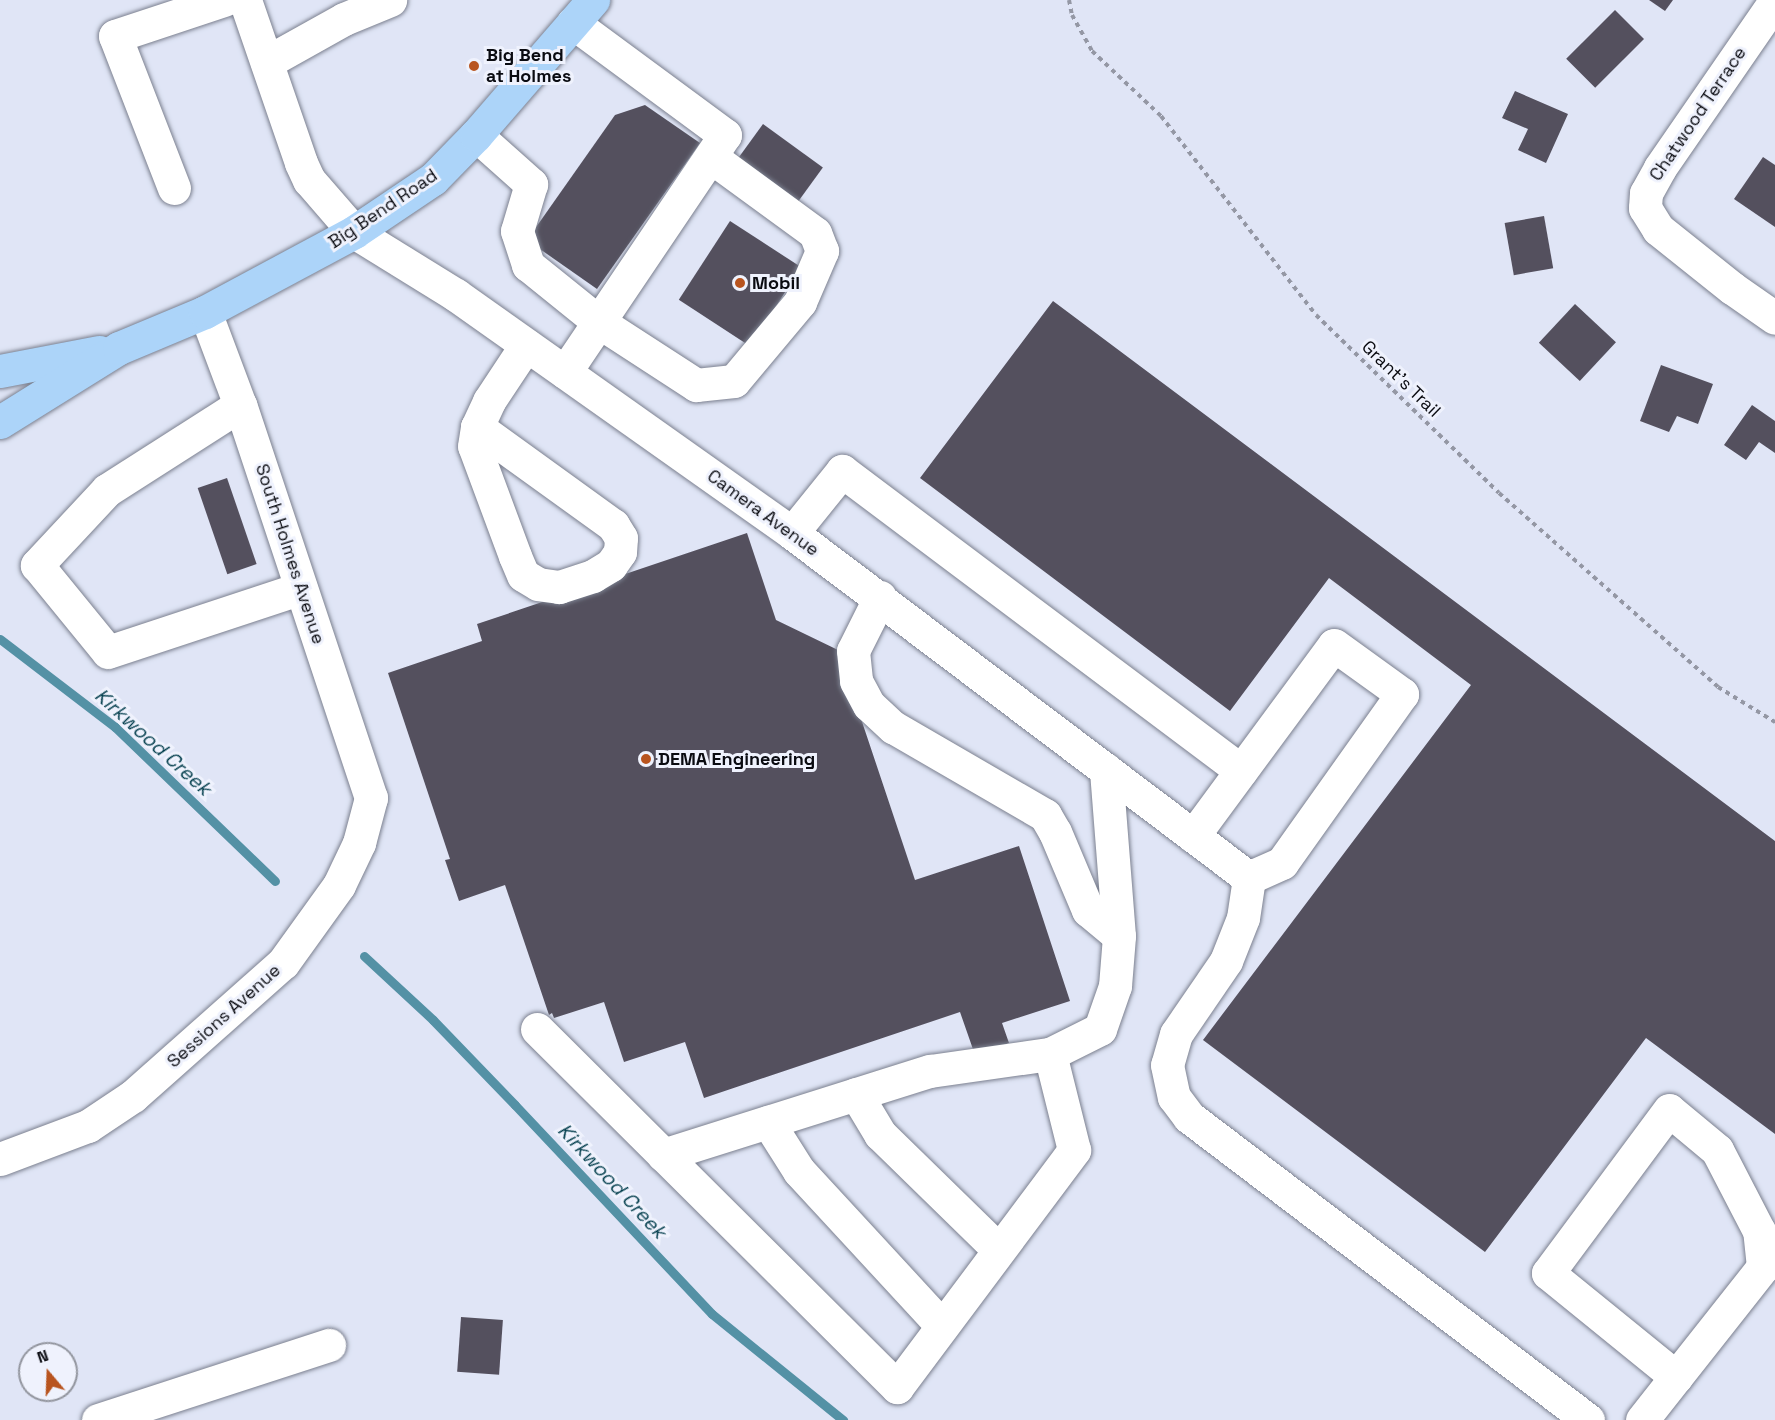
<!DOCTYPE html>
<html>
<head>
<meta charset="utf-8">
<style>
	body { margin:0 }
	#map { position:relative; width:1775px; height:1420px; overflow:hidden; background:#e0e5f6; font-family:"Space Grotesk",sans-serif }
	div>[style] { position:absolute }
	.stream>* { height:9px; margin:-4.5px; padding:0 4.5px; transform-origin:4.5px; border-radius:4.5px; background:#5491a5 }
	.building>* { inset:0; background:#54505e; transform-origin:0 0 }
	.path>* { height:4px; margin-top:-2px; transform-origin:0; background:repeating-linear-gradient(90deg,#9497a4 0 4.5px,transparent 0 9px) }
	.roads { filter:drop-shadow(0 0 2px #7b808f) drop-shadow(0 0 2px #7b808f) }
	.minor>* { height:33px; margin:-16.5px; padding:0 16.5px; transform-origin:16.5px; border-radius:16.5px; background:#fff }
	.major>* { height:33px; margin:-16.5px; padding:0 16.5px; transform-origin:16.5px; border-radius:16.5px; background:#acd4f9 }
	.dots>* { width:16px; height:16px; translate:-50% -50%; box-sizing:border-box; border:3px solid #eff2fd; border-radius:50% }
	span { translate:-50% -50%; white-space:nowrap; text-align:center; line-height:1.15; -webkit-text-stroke:6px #eff2fd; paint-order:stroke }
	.poi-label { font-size:18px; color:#0a0b11; font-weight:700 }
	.left { translate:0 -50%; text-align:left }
	.street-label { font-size:18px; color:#0a0b11 }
	.water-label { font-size:20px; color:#033e4d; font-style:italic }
	.north { position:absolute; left:18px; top:1342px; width:60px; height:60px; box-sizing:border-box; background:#eff2fd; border:2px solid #93969f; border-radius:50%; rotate:341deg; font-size:16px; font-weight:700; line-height:24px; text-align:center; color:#0a0b11 }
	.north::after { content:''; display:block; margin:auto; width:21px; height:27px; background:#b8541f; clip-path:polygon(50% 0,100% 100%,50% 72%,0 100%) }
</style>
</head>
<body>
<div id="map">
	<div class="stream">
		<div style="left:0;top:639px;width:145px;rotate:37.4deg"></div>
		<div style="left:115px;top:727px;width:222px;rotate:43.9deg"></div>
		<div style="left:364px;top:956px;width:94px;rotate:42.8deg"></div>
		<div style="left:433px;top:1020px;width:118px;rotate:46deg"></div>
		<div style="left:515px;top:1105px;width:287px;rotate:46.7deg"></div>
		<div style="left:712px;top:1314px;width:169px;rotate:39deg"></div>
	</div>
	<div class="building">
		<div style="clip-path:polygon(1649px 0,1673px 0,1665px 11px)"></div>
		<div style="left:1615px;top:10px;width:41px;height:69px;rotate:45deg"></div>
		<div style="clip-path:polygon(1515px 91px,1568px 114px,1546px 163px,1518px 150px,1528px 129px,1502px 118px)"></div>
		<div style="clip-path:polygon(645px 105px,700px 143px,597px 289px,527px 240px,615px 115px)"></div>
		<div style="left:763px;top:124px;width:74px;height:42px;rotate:36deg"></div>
		<div style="clip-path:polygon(1763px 157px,1775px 165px,1775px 227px,1734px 199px)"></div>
		<div style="left:1544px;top:216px;width:53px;height:40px;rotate:80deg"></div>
		<div style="left:730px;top:221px;width:85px;height:94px;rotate:33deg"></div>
		<div style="clip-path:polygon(1053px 301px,1775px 841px,1775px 1134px,1646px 1038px,1485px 1252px,1203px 1040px,1471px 685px,1329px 578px,1230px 711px,920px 478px)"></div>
		<div style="left:1575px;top:304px;width:56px;height:53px;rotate:43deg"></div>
		<div style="clip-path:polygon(1661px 365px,1713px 384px,1698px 424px,1677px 416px,1669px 432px,1640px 421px)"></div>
		<div style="clip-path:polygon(1752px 405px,1775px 421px,1775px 453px,1759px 442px,1746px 460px,1724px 445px)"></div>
		<div style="left:227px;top:478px;width:91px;height:31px;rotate:71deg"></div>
		<div style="clip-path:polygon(747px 533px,776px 620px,838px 650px,915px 880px,1019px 846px,1070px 1001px,1002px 1023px,1009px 1043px,975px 1055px,960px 1012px,704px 1098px,685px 1042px,624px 1062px,604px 1002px,554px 1018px,552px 1013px,549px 1015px,505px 885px,459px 901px,445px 860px,450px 859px,388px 673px,482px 641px,477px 624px)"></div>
		<div style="left:461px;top:1317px;width:42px;height:55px;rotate:4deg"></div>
	</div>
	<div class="path">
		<div style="left:1069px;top:0;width:15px;rotate:79deg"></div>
		<div style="left:1072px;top:15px;width:41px;rotate:60.9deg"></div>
		<div style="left:1092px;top:51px;width:95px;rotate:43.3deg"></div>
		<div style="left:1161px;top:116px;width:252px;rotate:52.1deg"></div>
		<div style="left:1316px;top:315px;width:255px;rotate:44.2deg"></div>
		<div style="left:1499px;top:493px;width:293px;rotate:41.5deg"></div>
		<div style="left:1718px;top:687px;width:67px;rotate:31.6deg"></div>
	</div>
	<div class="roads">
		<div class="minor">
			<div style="left:245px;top:0;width:172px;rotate:71deg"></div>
			<div style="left:301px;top:163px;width:19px;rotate:65deg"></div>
			<div style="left:309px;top:180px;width:69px;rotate:49.1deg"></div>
			<div style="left:354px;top:232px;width:120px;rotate:31.7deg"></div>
			<div style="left:456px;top:295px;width:412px;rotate:35.3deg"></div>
			<div style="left:792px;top:533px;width:573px;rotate:37.05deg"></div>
			<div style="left:1249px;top:878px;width:40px;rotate:98.5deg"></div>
			<div style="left:1243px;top:918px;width:46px;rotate:111.6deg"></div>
			<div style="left:1226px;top:961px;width:88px;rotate:124.4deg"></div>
			<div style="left:1176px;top:1034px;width:32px;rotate:106deg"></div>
			<div style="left:1167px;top:1065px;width:33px;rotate:78deg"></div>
			<div style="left:1174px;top:1097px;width:25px;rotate:53deg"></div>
			<div style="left:1189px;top:1117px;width:501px;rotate:37.21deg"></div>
			<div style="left:1775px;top:1px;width:203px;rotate:124.6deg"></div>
			<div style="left:1660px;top:168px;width:29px;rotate:119deg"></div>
			<div style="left:1646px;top:193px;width:15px;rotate:94deg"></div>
			<div style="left:1645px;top:208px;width:25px;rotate:58deg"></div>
			<div style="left:1658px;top:229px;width:95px;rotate:38.6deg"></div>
			<div style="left:1732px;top:288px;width:52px;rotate:34.9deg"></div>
			<div style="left:267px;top:62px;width:88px;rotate:-29.2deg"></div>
			<div style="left:344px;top:19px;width:50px;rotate:-22.4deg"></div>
			<div style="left:476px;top:135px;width:74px;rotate:41.7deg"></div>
			<div style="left:531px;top:184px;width:49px;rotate:106.6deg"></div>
			<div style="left:517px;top:231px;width:36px;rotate:72deg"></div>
			<div style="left:528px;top:265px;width:91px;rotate:38.8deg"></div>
			<div style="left:599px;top:322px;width:116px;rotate:33deg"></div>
			<div style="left:696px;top:385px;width:38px;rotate:-6deg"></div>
			<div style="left:734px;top:381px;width:103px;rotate:-50.1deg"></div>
			<div style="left:800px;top:302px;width:56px;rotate:-66.7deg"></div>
			<div style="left:822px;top:251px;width:19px;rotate:-111deg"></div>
			<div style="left:815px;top:233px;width:129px;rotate:-143.8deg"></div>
			<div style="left:174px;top:188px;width:163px;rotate:-111.2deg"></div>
			<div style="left:115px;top:36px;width:115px;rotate:-18.3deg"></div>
			<div style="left:565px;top:372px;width:286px;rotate:-56deg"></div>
			<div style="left:725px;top:135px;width:189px;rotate:-143.6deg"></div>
			<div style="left:240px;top:405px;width:158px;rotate:147.4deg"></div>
			<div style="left:107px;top:490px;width:103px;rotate:133deg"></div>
			<div style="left:37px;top:565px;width:112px;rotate:50.8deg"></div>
			<div style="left:108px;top:652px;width:203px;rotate:-18.3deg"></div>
			<div style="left:477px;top:427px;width:168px;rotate:35.8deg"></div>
			<div style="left:613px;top:525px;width:15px;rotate:58deg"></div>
			<div style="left:621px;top:538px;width:14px;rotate:94deg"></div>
			<div style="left:620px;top:552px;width:16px;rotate:125deg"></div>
			<div style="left:611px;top:565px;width:21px;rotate:149deg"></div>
			<div style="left:593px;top:576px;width:36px;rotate:162deg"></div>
			<div style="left:559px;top:587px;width:21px;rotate:-172deg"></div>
			<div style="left:538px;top:584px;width:17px;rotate:-149deg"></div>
			<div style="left:523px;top:575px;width:21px;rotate:-113deg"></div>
			<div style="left:515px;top:556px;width:117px;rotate:-110.4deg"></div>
			<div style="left:474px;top:446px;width:19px;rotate:-81deg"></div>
			<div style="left:477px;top:427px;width:29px;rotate:-65deg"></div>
			<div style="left:489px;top:401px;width:67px;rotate:-56.5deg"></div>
			<div style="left:792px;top:533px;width:80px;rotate:-51.1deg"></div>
			<div style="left:842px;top:471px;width:499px;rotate:36.9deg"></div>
			<div style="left:880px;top:597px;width:60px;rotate:116.6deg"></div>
			<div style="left:853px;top:651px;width:30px;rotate:84deg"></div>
			<div style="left:856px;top:681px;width:27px;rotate:62deg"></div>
			<div style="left:869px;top:705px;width:33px;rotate:43deg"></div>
			<div style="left:893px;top:727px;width:176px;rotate:30.1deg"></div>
			<div style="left:1045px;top:815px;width:20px;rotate:60deg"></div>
			<div style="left:1055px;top:832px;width:85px;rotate:67.1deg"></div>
			<div style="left:1088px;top:910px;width:40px;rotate:40deg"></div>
			<div style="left:1193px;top:836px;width:237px;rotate:-53.6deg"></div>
			<div style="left:1334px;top:645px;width:84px;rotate:35.8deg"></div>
			<div style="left:1402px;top:694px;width:207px;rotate:125.4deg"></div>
			<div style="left:1282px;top:863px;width:36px;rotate:156deg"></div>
			<div style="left:537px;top:1029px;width:508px;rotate:44.84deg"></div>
			<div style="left:897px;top:1387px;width:296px;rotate:-53.2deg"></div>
			<div style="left:1074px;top:1150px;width:99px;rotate:-104deg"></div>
			<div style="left:856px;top:1094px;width:47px;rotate:59deg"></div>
			<div style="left:880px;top:1134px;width:166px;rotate:44.3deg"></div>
			<div style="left:768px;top:1122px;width:58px;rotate:57.7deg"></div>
			<div style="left:799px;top:1171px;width:211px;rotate:47.3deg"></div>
			<div style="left:663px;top:1155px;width:280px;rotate:-17.5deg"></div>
			<div style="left:930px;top:1071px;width:121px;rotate:-8.1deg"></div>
			<div style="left:1050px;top:1054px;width:56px;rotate:-26.6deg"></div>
			<div style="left:1100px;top:1029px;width:46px;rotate:-70.8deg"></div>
			<div style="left:1115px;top:986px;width:50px;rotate:-85.4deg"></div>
			<div style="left:1119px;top:936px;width:167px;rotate:-94.5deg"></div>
			<div style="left:0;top:1159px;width:94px;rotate:-20.6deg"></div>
			<div style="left:88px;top:1126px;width:54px;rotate:-33.7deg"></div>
			<div style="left:133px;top:1096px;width:200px;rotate:-41.6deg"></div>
			<div style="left:283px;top:963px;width:96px;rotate:-54.3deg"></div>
			<div style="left:339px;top:885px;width:47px;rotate:-64.5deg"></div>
			<div style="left:359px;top:843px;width:47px;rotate:-75.1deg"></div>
			<div style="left:371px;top:798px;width:414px;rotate:-108.4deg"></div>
			<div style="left:240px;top:405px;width:99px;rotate:-110.6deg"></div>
			<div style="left:98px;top:1420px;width:243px;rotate:-18deg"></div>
			<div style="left:1642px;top:1420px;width:55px;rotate:-51.7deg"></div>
			<div style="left:1676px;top:1377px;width:140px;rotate:-51.7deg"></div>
			<div style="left:1763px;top:1267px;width:36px;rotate:-96deg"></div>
			<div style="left:1759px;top:1231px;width:91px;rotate:-117.4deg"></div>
			<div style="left:1717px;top:1150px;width:62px;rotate:-140.2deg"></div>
			<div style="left:1669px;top:1110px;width:203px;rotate:126.6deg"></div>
			<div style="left:1548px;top:1273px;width:165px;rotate:39.1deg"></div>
		</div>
		<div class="major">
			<div style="left:0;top:371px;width:101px;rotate:-10.9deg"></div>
			<div style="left:0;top:422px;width:140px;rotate:-31.9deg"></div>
			<div style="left:119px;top:348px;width:93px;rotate:-22.7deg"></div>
			<div style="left:205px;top:312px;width:169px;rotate:-28.2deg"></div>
			<div style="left:354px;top:232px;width:95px;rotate:-33.9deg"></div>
			<div style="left:433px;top:179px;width:62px;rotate:-45.7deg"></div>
			<div style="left:476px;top:135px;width:179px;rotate:-49.1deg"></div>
		</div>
	</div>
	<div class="dots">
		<div style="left:474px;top:66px;background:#b8541f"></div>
		<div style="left:740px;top:283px;background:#b8541f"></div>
		<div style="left:646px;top:759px;background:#b8541f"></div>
	</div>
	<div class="poi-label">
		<span class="left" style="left:486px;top:66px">Big Bend<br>at Holmes</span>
		<span class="left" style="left:752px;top:283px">Mobil</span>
		<span class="left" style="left:658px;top:759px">DEMA Engineering</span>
	</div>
	<div class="street-label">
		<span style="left:1698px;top:114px;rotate:-56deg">Chatwood Terrace</span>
		<span style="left:383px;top:209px;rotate:-34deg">Big Bend Road</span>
		<span style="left:1401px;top:379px;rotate:44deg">Grant's Trail</span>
		<span style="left:763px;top:513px;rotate:36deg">Camera Avenue</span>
		<span style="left:290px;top:554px;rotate:72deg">South Holmes Avenue</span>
		<span style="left:224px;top:1016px;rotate:-42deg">Sessions Avenue</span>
	</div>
	<div class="water-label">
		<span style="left:153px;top:742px;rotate:42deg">Kirkwood Creek</span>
		<span style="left:612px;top:1181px;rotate:47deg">Kirkwood Creek</span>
	</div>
	<div class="north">N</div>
</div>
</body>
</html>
